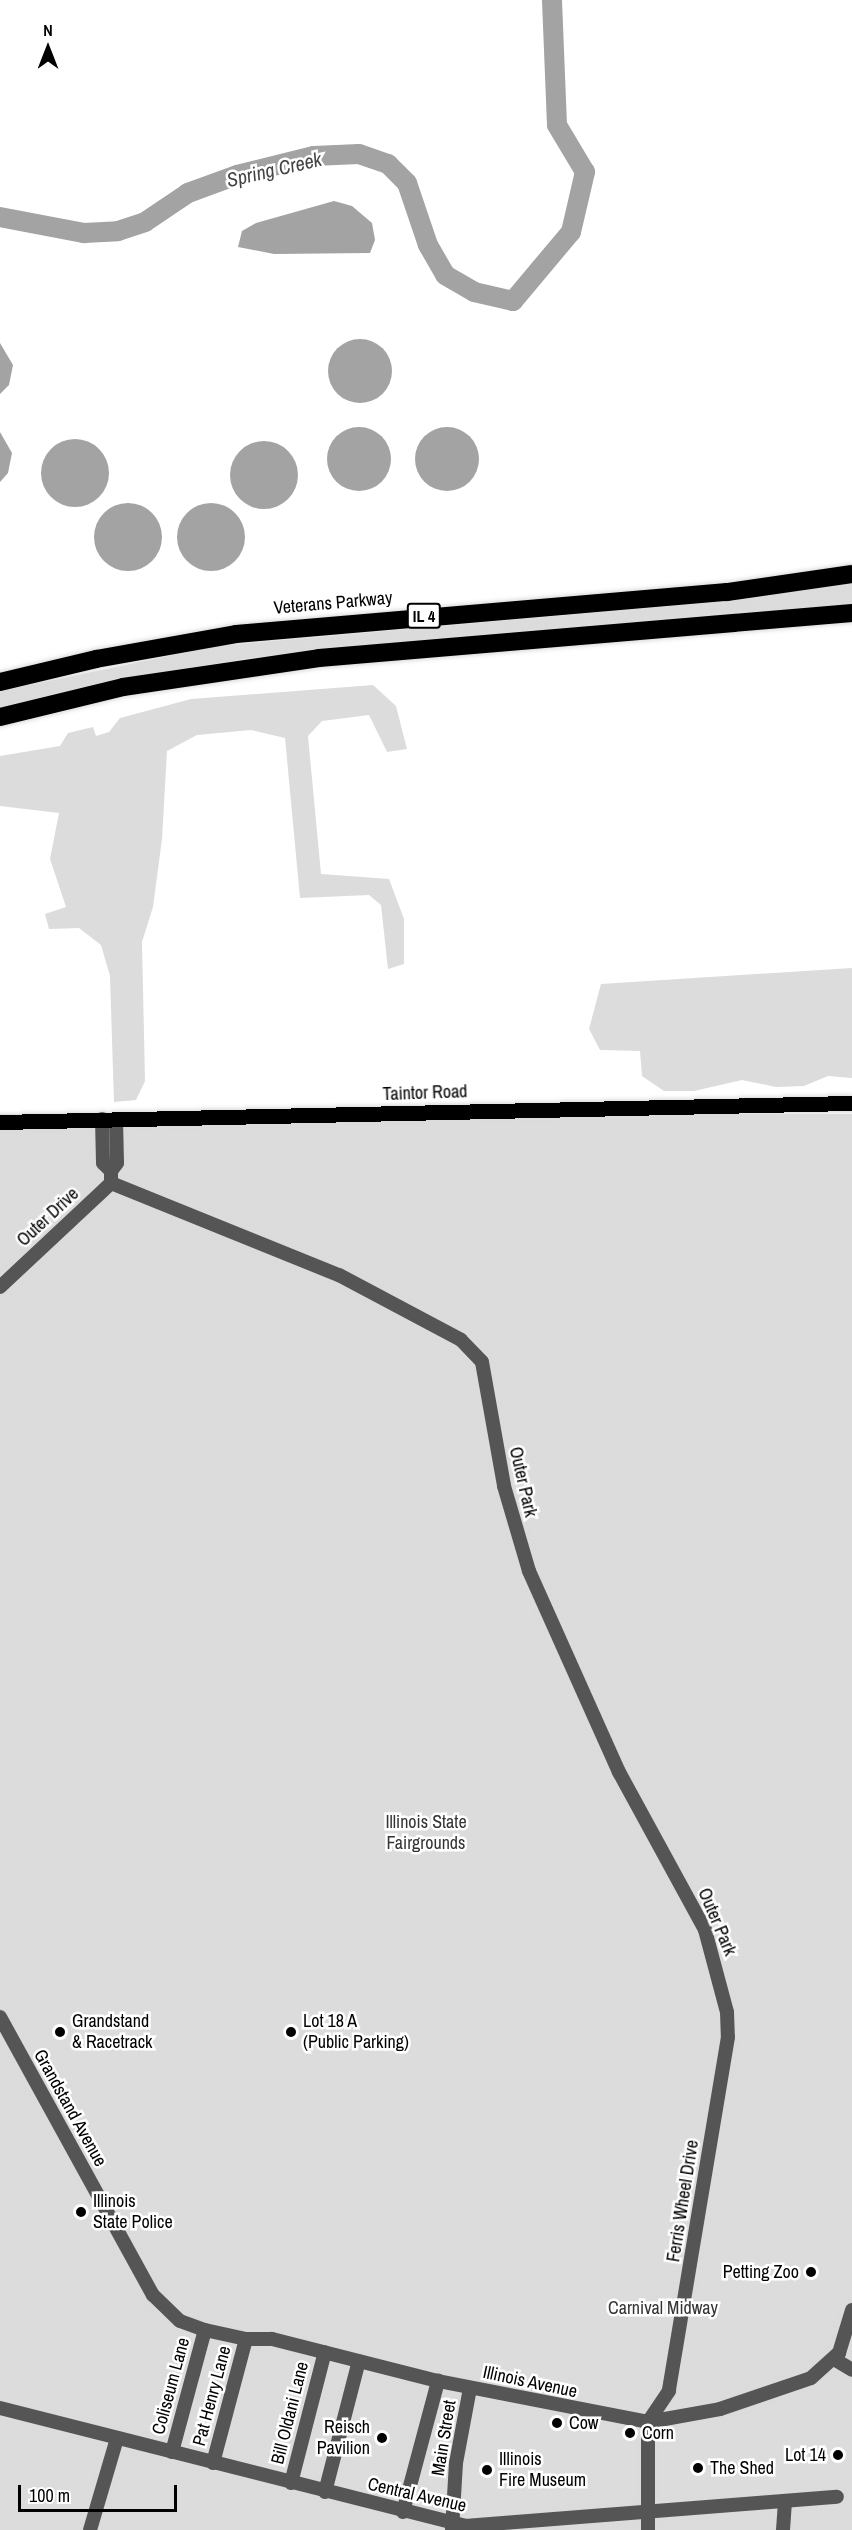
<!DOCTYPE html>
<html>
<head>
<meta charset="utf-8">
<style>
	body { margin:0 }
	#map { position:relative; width:852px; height:2530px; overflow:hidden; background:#fff; font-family:"Archivo Narrow",sans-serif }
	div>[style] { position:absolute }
	.green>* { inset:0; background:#dcdcdc; transform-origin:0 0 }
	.water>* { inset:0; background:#a3a3a3 }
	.round { border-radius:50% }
	.river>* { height:20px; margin:-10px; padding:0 10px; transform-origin:10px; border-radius:10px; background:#a3a3a3 }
	.roads { filter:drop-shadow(0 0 2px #dbdbdb) drop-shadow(0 0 2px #dbdbdb) }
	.minor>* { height:14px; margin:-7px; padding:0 7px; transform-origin:7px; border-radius:7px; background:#555 }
	.major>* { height:15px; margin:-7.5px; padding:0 7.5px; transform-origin:7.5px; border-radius:7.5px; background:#000 }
	.highway>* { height:18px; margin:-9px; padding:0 9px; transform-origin:9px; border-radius:9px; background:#000 }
	.dots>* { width:16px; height:16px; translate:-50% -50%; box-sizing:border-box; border:3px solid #fff; border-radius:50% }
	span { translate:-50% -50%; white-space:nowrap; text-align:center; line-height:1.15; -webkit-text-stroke:5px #fff; paint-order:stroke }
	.shield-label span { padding:2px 4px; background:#fff; border:2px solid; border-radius:4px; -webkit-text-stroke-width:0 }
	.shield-label { font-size:16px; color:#000; font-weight:700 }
	.street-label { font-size:18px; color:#000 }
	.park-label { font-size:18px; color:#333 }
	.poi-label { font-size:18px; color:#000 }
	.left { translate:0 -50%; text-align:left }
	.right { translate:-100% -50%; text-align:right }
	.water-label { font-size:20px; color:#444; font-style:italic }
	.north { position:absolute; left:18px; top:18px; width:60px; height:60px; -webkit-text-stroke:4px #fff; paint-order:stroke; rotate:0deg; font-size:16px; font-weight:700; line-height:24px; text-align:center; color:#000 }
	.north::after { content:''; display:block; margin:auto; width:21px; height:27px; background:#000; clip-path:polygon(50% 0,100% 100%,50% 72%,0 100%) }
	.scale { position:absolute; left:18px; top:2485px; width:159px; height:27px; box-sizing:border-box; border:3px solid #000; border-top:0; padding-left:8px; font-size:18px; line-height:21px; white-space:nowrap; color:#000; -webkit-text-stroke:4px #fff; paint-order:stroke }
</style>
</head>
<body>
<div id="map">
	<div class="green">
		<div style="clip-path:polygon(852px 583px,852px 605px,251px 658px,122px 679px,0 708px,0 691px,217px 646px,715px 602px)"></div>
		<div style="clip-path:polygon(373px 685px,396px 706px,407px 749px,387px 752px,369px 715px,322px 721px,308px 736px,321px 874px,389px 879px,404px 919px,404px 964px,388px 969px,381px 905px,369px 895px,300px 898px,285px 738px,251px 730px,197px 735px,167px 751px,162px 839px,153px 907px,142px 942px,145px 1081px,136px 1100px,114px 1102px,110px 976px,101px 945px,79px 928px,49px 929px,45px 914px,66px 907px,50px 859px,59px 813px,0 806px,0 756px,60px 746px,68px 733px,93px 727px,96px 736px,109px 732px,120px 718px,191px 699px)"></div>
		<div style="clip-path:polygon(852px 968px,852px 1078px,828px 1076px,804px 1086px,776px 1087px,742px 1080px,694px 1091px,664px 1091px,642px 1076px,640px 1051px,600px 1050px,589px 1029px,601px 984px)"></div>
		<div style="left:852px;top:1114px;width:1416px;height:852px;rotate:90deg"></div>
	</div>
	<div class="water">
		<div style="clip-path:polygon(334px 201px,352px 206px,372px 223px,375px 240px,370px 253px,274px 254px,238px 247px,242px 231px,256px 223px)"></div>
		<div class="round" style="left:328px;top:339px;width:64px;height:64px"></div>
		<div style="clip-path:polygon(0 343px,13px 365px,9px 385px,0 394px)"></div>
		<div class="round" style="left:415px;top:427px;width:64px;height:64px"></div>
		<div class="round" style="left:327px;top:427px;width:64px;height:64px"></div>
		<div style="clip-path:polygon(0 432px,12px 453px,8px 473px,0 482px)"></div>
		<div class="round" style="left:41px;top:439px;width:68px;height:68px"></div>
		<div class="round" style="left:230px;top:441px;width:68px;height:68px"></div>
		<div class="round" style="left:94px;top:503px;width:68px;height:68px"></div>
		<div class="round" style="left:177px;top:503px;width:68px;height:68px"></div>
	</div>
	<div class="river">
		<div style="left:0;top:217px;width:86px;rotate:10.8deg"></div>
		<div style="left:84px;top:233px;width:34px;rotate:-3deg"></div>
		<div style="left:118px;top:231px;width:28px;rotate:-18deg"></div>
		<div style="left:145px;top:222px;width:52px;rotate:-34deg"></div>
		<div style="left:188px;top:193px;width:52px;rotate:-20.2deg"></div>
		<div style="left:237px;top:175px;width:79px;rotate:-13.9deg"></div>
		<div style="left:314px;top:156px;width:45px;rotate:-2.5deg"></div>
		<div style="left:359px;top:154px;width:31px;rotate:19deg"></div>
		<div style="left:388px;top:164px;width:27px;rotate:45deg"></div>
		<div style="left:407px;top:183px;width:65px;rotate:71.3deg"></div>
		<div style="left:428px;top:245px;width:34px;rotate:60deg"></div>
		<div style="left:445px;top:275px;width:34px;rotate:30deg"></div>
		<div style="left:474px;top:292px;width:40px;rotate:13deg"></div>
		<div style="left:513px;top:301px;width:90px;rotate:-50deg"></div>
		<div style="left:571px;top:232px;width:62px;rotate:-76.9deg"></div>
		<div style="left:585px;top:172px;width:55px;rotate:-120.8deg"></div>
		<div style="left:557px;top:125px;width:125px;rotate:-92.3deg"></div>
	</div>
	<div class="roads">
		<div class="minor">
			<div style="left:111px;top:1171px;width:10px;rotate:-53deg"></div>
			<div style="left:117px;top:1163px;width:44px;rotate:-91.3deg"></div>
			<div style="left:111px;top:1183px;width:246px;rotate:22deg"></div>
			<div style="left:339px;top:1275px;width:138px;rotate:28deg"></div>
			<div style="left:461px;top:1340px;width:30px;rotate:46deg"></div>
			<div style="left:482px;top:1362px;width:126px;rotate:79.9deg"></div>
			<div style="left:504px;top:1486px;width:89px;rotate:73.6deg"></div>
			<div style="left:529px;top:1571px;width:220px;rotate:65.9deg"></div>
			<div style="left:619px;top:1772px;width:180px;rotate:61.4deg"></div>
			<div style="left:705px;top:1930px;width:85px;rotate:75deg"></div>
			<div style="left:727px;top:2012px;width:25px;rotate:88deg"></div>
			<div style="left:728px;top:2037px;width:359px;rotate:99.5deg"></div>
			<div style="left:669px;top:2391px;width:37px;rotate:124deg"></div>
			<div style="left:0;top:1287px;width:152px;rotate:-43.1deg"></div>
			<div style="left:111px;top:1183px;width:12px;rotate:-90deg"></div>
			<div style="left:111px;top:1171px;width:11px;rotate:-135deg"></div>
			<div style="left:103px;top:1163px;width:44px;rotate:-91.3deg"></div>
			<div style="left:0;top:2017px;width:317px;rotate:61.2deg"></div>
			<div style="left:153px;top:2295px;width:37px;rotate:44deg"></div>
			<div style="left:180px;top:2321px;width:27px;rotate:20deg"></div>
			<div style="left:205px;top:2330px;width:42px;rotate:12.4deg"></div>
			<div style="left:246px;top:2339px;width:26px"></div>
			<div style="left:272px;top:2339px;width:171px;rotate:14.2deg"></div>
			<div style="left:438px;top:2381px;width:214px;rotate:11deg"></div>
			<div style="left:648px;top:2422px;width:73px;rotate:-10.2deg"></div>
			<div style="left:720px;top:2409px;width:96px;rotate:-18.8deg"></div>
			<div style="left:811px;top:2378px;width:38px;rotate:-42deg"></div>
			<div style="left:839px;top:2353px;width:45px;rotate:-73.2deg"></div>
			<div style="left:834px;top:2359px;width:21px;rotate:31deg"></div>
			<div style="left:0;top:2408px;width:480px;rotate:14.2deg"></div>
			<div style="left:465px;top:2526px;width:373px;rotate:-4.5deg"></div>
			<div style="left:648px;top:2422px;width:108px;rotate:90deg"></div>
			<div style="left:172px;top:2452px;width:126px;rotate:-74.9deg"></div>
			<div style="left:213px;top:2463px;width:128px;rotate:-75.1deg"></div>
			<div style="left:291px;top:2483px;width:135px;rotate:-75.5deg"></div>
			<div style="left:325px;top:2492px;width:135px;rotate:-75.5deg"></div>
			<div style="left:403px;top:2512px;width:136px;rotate:-75deg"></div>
			<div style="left:90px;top:2530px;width:96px;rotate:-73.6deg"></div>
			<div style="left:452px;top:2530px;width:67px;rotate:-86.6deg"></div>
			<div style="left:456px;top:2463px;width:76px;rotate:-79.4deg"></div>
			<div style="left:783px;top:2530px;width:28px;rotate:-86deg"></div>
		</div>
		<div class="major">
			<div style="left:0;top:1122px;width:852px;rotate:-1.28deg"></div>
		</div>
		<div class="highway">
			<div style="left:0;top:682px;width:99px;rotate:-13.5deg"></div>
			<div style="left:96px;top:659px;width:142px;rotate:-10.1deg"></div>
			<div style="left:236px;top:634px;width:493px;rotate:-4.9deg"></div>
			<div style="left:727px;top:592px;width:126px;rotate:-8.2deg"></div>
			<div style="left:0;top:717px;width:127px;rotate:-13.7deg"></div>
			<div style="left:123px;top:687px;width:198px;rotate:-8.4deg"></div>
			<div style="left:319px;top:658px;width:535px;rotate:-4.83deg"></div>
		</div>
	</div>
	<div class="dots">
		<div style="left:60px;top:2032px;background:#000"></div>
		<div style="left:291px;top:2032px;background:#000"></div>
		<div style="left:81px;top:2212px;background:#000"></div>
		<div style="left:811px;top:2272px;background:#000"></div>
		<div style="left:557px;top:2423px;background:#000"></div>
		<div style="left:630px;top:2433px;background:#000"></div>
		<div style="left:382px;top:2438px;background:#000"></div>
		<div style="left:838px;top:2455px;background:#000"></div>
		<div style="left:698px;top:2468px;background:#000"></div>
		<div style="left:487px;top:2470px;background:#000"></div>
	</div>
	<div class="shield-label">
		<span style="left:424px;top:616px">IL 4</span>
	</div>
	<div class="street-label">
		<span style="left:333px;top:603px;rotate:-5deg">Veterans Parkway</span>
		<span style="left:425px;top:1093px;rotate:-2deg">Taintor Road</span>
		<span style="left:48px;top:1217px;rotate:-43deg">Outer Drive</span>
		<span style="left:523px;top:1482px;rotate:77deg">Outer Park</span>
		<span style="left:717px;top:1922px;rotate:67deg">Outer Park</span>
		<span style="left:70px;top:2108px;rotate:61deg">Grandstand Avenue</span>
		<span style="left:683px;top:2201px;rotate:-81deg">Ferris Wheel Drive</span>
		<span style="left:530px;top:2382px;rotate:12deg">Illinois Avenue</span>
		<span style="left:171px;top:2386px;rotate:-75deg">Coliseum Lane</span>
		<span style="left:212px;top:2396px;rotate:-75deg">Pat Henry Lane</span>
		<span style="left:290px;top:2413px;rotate:-76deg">Bill Oldani Lane</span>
		<span style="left:444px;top:2438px;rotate:-81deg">Main Street</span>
		<span style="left:417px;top:2495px;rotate:13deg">Central Avenue</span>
	</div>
	<div class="park-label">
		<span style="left:426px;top:1833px">Illinois State<br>Fairgrounds</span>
		<span style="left:663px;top:2308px">Carnival Midway</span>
	</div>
	<div class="poi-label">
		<span class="left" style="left:72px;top:2032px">Grandstand<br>&amp; Racetrack</span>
		<span class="left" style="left:303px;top:2032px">Lot 18 A<br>(Public Parking)</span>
		<span class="left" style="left:93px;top:2212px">Illinois<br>State Police</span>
		<span class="right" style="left:799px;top:2272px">Petting Zoo</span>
		<span class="left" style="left:569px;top:2423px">Cow</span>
		<span class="right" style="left:370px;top:2438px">Reisch<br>Pavilion</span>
		<span class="left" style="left:642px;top:2433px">Corn</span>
		<span class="right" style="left:826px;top:2455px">Lot 14</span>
		<span class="left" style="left:499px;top:2470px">Illinois<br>Fire Museum</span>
		<span class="left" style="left:710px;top:2468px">The Shed</span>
	</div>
	<div class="water-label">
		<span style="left:274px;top:169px;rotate:-13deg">Spring Creek</span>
	</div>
	<div class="north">N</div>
	<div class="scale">100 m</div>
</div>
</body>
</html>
